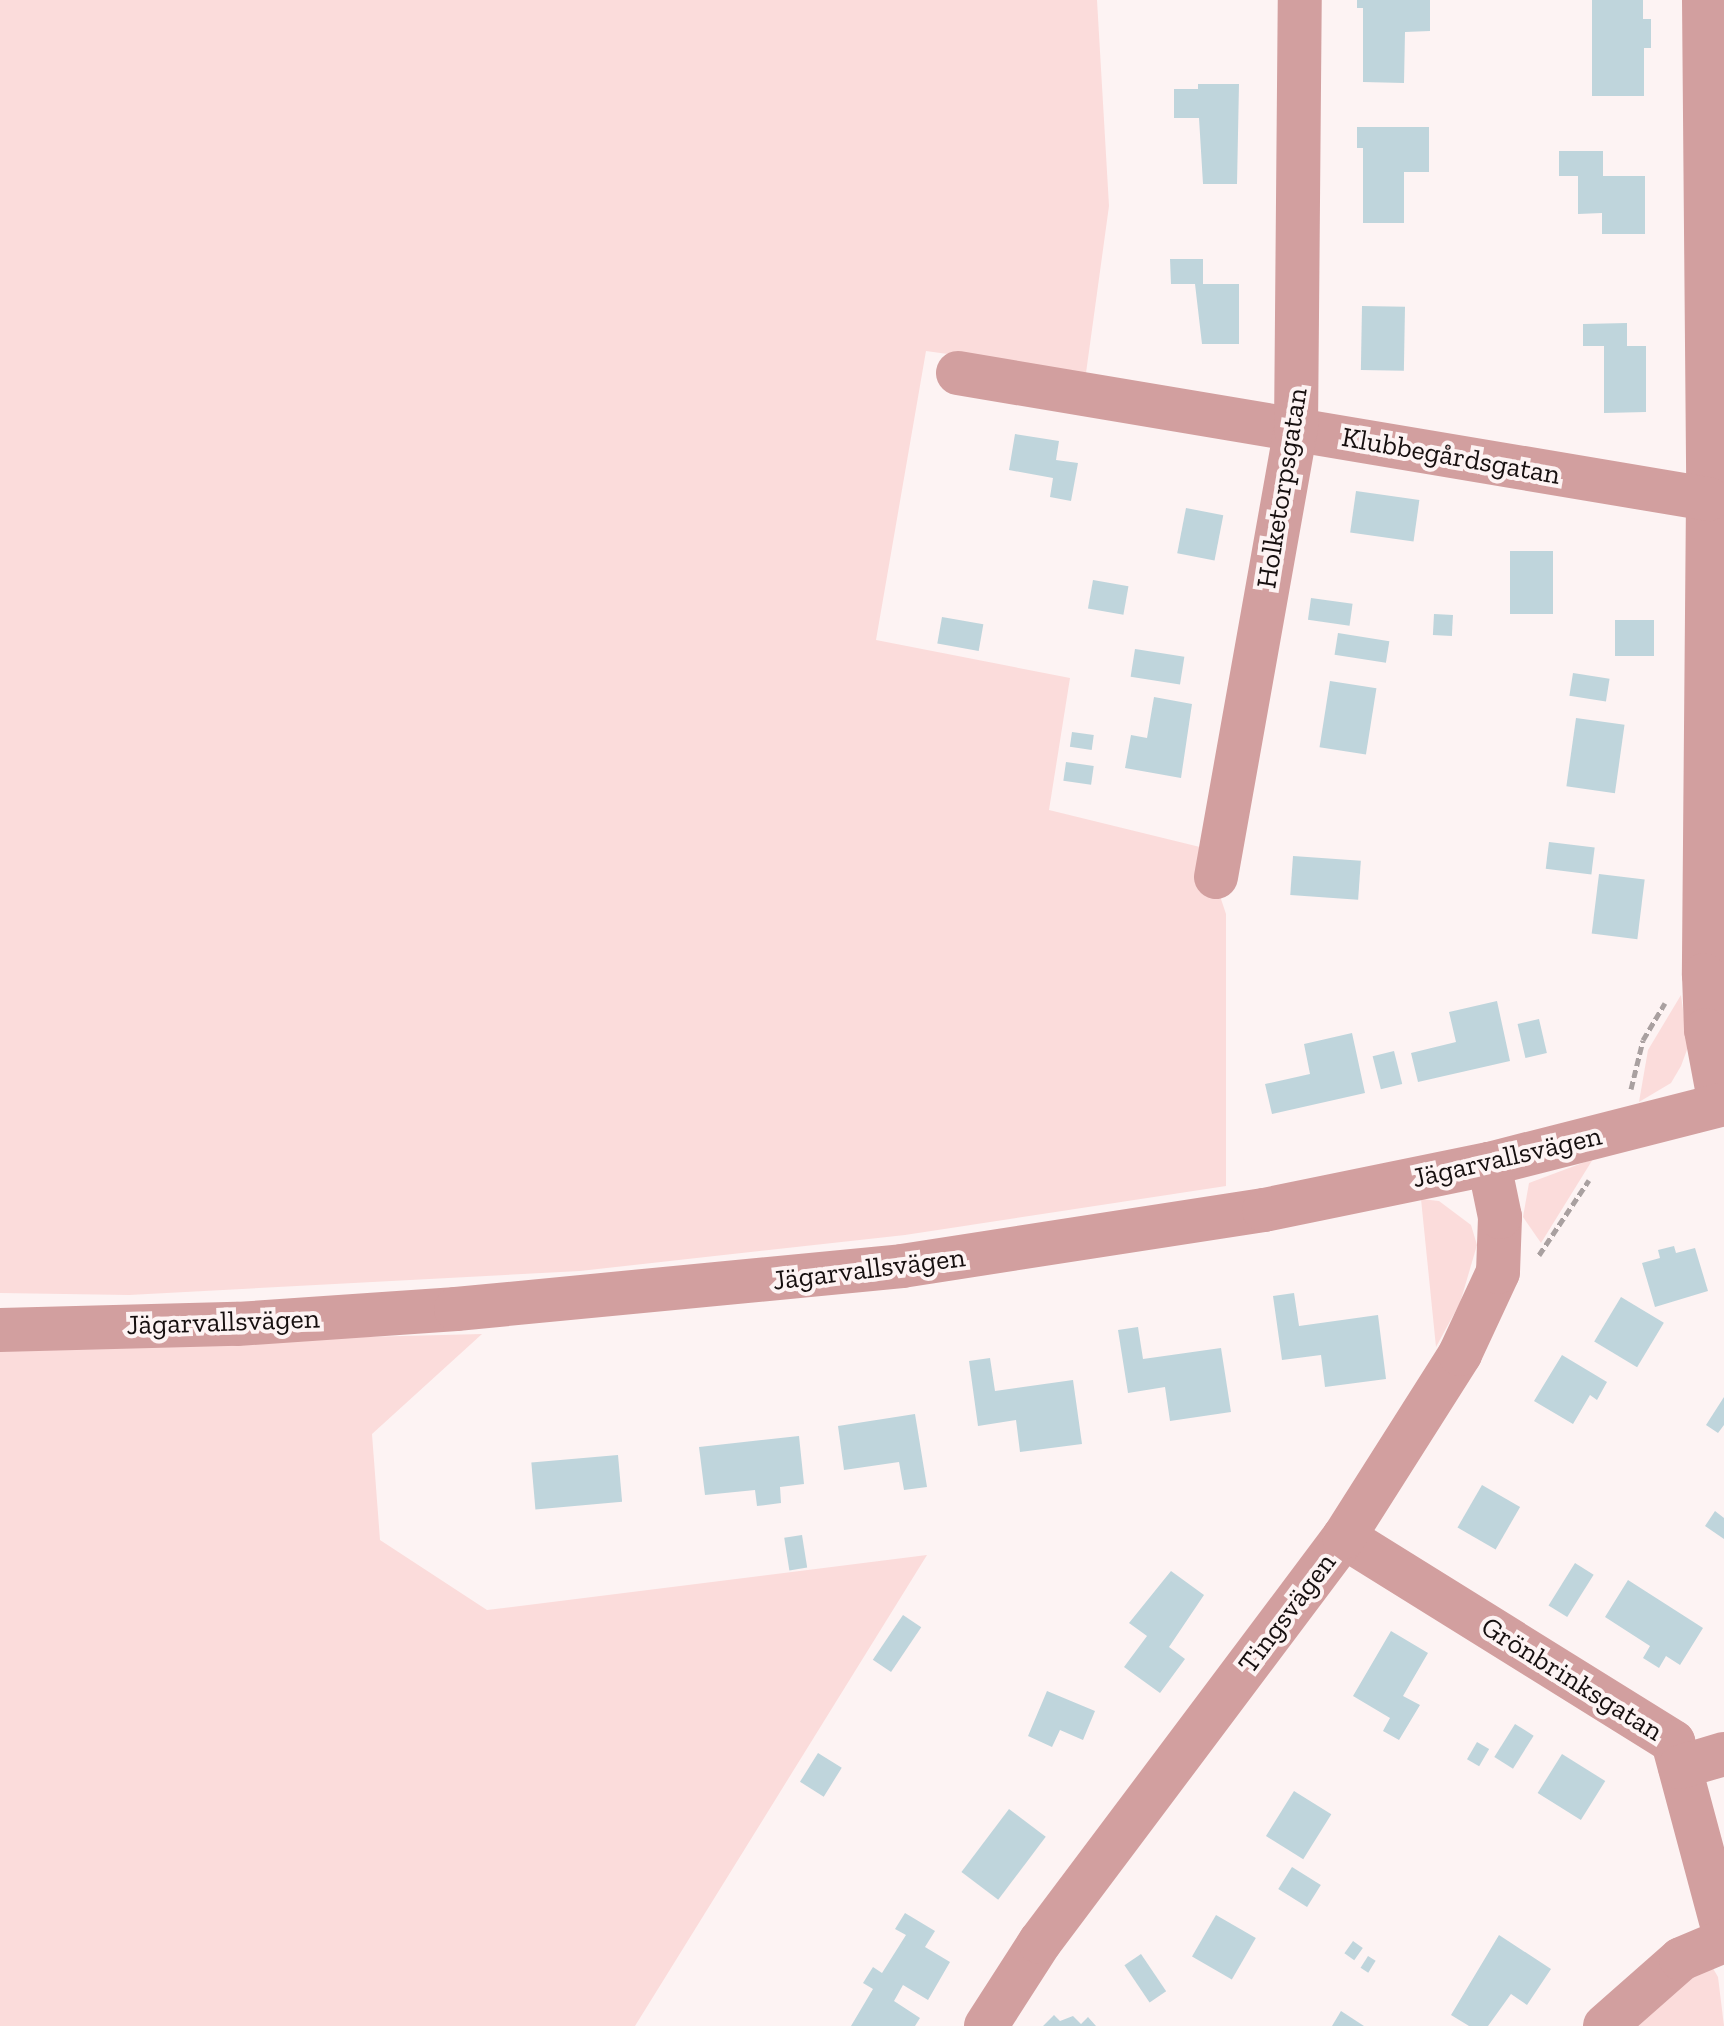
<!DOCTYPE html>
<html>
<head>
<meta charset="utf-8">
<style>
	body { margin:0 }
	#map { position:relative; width:1724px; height:2026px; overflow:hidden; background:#fdf3f3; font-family:"Zilla Slab",serif }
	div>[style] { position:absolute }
	.green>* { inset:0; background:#fbdcdb }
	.building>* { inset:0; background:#bfd5dc; transform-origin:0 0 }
	.path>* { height:5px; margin-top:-2.5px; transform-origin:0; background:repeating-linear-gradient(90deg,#a9a0a0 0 8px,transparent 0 12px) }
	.minor>* { height:44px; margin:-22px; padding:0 22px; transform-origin:22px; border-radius:22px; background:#d29f9f }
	span { translate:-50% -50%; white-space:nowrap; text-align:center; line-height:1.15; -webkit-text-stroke:8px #fdf3f3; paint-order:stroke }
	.street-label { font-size:28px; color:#160f0f }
</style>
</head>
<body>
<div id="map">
	<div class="green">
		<div style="clip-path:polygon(0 0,1097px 0,1109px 206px,1086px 373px,926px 351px,876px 640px,1070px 678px,1049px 810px,1204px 848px,1226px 914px,1226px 1186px,905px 1235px,580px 1271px,129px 1295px,0 1293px)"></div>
		<div style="clip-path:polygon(1681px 995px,1688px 1047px,1681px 1066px,1671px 1083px,1639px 1102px,1648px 1050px)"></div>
		<div style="clip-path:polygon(1593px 1159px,1541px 1243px,1523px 1217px,1529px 1183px)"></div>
		<div style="clip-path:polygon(1421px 1199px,1439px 1201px,1471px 1225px,1477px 1245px,1460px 1303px,1436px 1347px)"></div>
		<div style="clip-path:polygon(482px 1334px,372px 1434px,380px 1540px,487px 1610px,927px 1555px,635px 2026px,0 2026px,0 1346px)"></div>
		<div style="clip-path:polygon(1711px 1965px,1718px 1977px,1724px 2026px,1622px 2026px)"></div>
	</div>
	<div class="building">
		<div style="clip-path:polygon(1357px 0,1430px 0,1430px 31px,1405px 32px,1404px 83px,1363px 82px,1363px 8px,1357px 8px)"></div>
		<div style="clip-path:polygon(1592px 0,1643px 0,1643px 19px,1651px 19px,1651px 48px,1644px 48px,1644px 96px,1592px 96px)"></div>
		<div style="clip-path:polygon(1198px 84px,1239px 84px,1237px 184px,1203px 184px,1199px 118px,1174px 118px,1174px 89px,1198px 89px)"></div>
		<div style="clip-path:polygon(1357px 127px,1429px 127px,1429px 172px,1404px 172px,1404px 223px,1363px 223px,1363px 148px,1357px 148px)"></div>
		<div style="clip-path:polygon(1559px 151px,1603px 151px,1603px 176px,1645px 176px,1645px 234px,1602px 234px,1602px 213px,1578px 214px,1578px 176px,1559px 176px)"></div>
		<div style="clip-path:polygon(1170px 259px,1203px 259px,1203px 284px,1239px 284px,1239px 344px,1202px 344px,1195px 284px,1171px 284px)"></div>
		<div style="left:1362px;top:306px;width:43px;height:64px;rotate:1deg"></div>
		<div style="clip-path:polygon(1627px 323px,1627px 346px,1646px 346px,1646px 412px,1604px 413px,1604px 346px,1583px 346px,1583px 324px)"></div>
		<div style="clip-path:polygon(1015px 434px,1059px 441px,1056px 460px,1078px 463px,1071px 501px,1050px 497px,1053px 478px,1009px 470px)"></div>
		<div style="left:1356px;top:491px;width:64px;height:42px;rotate:8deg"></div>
		<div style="left:1186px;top:508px;width:38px;height:46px;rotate:11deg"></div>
		<div style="left:1510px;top:551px;width:43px;height:63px"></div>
		<div style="left:1093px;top:580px;width:36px;height:29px;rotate:10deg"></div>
		<div style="left:1311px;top:598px;width:42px;height:22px;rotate:8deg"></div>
		<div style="left:1434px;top:614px;width:19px;height:21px;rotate:3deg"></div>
		<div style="left:942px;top:617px;width:42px;height:27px;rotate:10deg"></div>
		<div style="left:1615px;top:620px;width:39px;height:36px"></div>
		<div style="left:1338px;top:633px;width:52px;height:22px;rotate:9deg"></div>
		<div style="left:1135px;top:649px;width:50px;height:28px;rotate:9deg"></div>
		<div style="left:1573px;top:673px;width:37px;height:23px;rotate:9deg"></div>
		<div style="left:1330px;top:681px;width:47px;height:67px;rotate:9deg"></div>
		<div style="clip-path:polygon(1154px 697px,1192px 704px,1181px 778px,1125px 768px,1131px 735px,1147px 738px)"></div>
		<div style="left:1576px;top:718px;width:49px;height:69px;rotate:8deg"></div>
		<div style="left:1072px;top:732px;width:22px;height:15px;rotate:8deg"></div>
		<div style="left:1066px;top:762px;width:28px;height:19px;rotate:8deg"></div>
		<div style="left:1549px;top:842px;width:46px;height:27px;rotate:7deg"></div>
		<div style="left:1293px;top:856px;width:68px;height:39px;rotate:4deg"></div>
		<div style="left:1599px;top:874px;width:46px;height:60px;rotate:7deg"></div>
		<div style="clip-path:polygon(1497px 1001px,1510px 1061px,1418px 1082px,1411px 1053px,1456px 1042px,1449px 1012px)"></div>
		<div style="left:1539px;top:1019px;width:35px;height:22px;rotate:77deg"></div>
		<div style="clip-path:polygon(1352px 1033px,1365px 1093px,1272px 1114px,1265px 1084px,1310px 1074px,1304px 1044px)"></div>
		<div style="left:1394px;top:1051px;width:34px;height:22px;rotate:76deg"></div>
		<div style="clip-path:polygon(1674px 1246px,1676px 1253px,1695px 1248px,1708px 1291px,1655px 1307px,1642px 1263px,1660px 1258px,1658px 1250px)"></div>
		<div style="clip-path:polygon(1294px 1293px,1299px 1326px,1378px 1315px,1386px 1379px,1325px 1387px,1321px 1355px,1282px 1360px,1273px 1296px)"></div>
		<div style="left:1621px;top:1297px;width:50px;height:52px;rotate:31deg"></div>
		<div style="clip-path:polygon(1138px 1327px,1143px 1359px,1221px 1348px,1231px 1412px,1170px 1421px,1165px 1387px,1128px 1393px,1118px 1330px)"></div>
		<div style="clip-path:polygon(1562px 1355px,1607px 1382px,1597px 1400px,1590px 1395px,1573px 1424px,1534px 1401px)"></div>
		<div style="clip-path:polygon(990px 1358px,995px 1391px,1073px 1380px,1082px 1444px,1020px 1452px,1016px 1420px,978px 1426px,969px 1361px)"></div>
		<div style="clip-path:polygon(1724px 1397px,1724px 1425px,1718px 1433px,1706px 1425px)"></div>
		<div style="clip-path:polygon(915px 1414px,927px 1487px,904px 1490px,899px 1462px,844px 1470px,838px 1426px)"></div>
		<div style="clip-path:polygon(799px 1436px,804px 1484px,780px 1487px,781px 1503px,757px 1506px,755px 1490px,705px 1495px,699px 1447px)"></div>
		<div style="left:618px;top:1455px;width:47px;height:87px;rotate:85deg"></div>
		<div style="left:1482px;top:1485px;width:44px;height:49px;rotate:30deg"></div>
		<div style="clip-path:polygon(1715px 1511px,1724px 1518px,1724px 1539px,1705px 1526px)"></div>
		<div style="left:802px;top:1535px;width:33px;height:18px;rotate:81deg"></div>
		<div style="left:1575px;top:1563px;width:22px;height:50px;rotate:32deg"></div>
		<div style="clip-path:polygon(1171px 1571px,1204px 1595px,1169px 1647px,1185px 1659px,1160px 1693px,1124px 1667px,1147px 1636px,1129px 1623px)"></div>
		<div style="clip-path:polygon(1628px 1580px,1703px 1628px,1680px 1665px,1666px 1656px,1659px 1668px,1643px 1658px,1650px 1646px,1605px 1617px)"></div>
		<div style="left:903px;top:1615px;width:22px;height:54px;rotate:34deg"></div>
		<div style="clip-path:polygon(1391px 1631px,1428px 1653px,1403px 1696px,1420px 1705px,1399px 1740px,1383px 1731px,1390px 1718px,1353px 1696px)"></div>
		<div style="clip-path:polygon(1047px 1691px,1095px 1711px,1083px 1740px,1060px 1730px,1052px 1747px,1028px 1736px)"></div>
		<div style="left:1515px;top:1724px;width:22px;height:39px;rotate:32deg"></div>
		<div style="left:1477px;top:1742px;width:14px;height:20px;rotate:30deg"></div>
		<div style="left:818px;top:1753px;width:28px;height:34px;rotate:32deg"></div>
		<div style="left:1562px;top:1754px;width:51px;height:46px;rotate:32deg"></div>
		<div style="left:1294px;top:1791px;width:44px;height:53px;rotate:32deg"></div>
		<div style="left:1009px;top:1809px;width:46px;height:79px;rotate:37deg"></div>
		<div style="left:1292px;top:1867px;width:34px;height:26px;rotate:32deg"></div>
		<div style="clip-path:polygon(905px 1913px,935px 1931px,925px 1947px,950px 1962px,928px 2000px,903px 1985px,894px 2001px,920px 2018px,915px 2026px,851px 2026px,873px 1989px,863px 1983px,873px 1967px,882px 1973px,906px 1935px,895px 1929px)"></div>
		<div style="left:1216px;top:1915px;width:46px;height:48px;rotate:30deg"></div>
		<div style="clip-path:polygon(1499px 1935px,1551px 1969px,1527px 2005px,1511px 1994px,1488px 2026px,1469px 2026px,1451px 2015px)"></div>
		<div style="left:1353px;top:1941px;width:12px;height:15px;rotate:35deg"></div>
		<div style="left:1141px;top:1954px;width:45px;height:20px;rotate:56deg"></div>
		<div style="left:1368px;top:1956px;width:9px;height:14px;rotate:32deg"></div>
		<div style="clip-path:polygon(1341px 2011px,1364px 2026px,1332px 2026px)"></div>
		<div style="clip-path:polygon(1054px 2015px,1060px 2021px,1073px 2016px,1081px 2024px,1088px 2017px,1096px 2026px,1043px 2026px)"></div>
	</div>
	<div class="path">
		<div style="left:1631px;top:1089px;width:50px;rotate:-76.2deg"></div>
		<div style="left:1643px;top:1040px;width:43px;rotate:-59.3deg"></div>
		<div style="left:1539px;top:1255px;width:90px;rotate:-56.3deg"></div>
	</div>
	<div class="minor">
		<div style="left:1704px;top:0;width:499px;rotate:89.5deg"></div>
		<div style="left:1708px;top:499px;width:476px;rotate:90.5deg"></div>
		<div style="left:1704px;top:975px;width:55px;rotate:87.9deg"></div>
		<div style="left:1706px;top:1030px;width:76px;rotate:79.4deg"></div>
		<div style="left:958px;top:373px;width:761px;rotate:9.54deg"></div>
		<div style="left:1216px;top:877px;width:454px;rotate:-79.9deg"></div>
		<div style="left:1296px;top:430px;width:430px;rotate:-89.5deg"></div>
		<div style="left:0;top:1330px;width:237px;rotate:-1.5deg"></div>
		<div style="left:237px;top:1324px;width:220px;rotate:-3.9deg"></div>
		<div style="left:456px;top:1309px;width:448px;rotate:-5.5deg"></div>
		<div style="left:902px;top:1266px;width:366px;rotate:-8.8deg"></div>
		<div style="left:1264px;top:1210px;width:230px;rotate:-11.6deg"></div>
		<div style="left:1489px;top:1164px;width:243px;rotate:-14.3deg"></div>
		<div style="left:1344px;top:1537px;width:388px;rotate:31.9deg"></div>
		<div style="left:1673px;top:1742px;width:198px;rotate:75deg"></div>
		<div style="left:1680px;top:1767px;width:46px;rotate:-16.5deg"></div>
		<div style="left:986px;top:2026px;width:100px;rotate:-57.3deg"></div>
		<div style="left:1040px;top:1942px;width:506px;rotate:-53.11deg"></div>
		<div style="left:1344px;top:1537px;width:217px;rotate:-57.6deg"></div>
		<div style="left:1460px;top:1354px;width:90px;rotate:-65.1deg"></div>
		<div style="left:1498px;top:1272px;width:55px;rotate:-87.9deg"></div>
		<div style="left:1500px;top:1217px;width:54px;rotate:-101.7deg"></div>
		<div style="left:1605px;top:2026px;width:101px;rotate:-41.4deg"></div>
		<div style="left:1681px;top:1959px;width:47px;rotate:-22.7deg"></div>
	</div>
	<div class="street-label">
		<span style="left:1451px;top:456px;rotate:10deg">Klubbegårdsgatan</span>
		<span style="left:1282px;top:488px;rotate:-81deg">Holketorpsgatan</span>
		<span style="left:1507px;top:1157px;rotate:-13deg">Jägarvallsvägen</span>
		<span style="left:869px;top:1269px;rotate:-7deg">Jägarvallsvägen</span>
		<span style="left:223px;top:1322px;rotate:-2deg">Jägarvallsvägen</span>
		<span style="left:1287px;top:1613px;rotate:-53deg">Tingsvägen</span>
		<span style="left:1572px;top:1679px;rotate:32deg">Grönbrinksgatan</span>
	</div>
</div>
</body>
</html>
